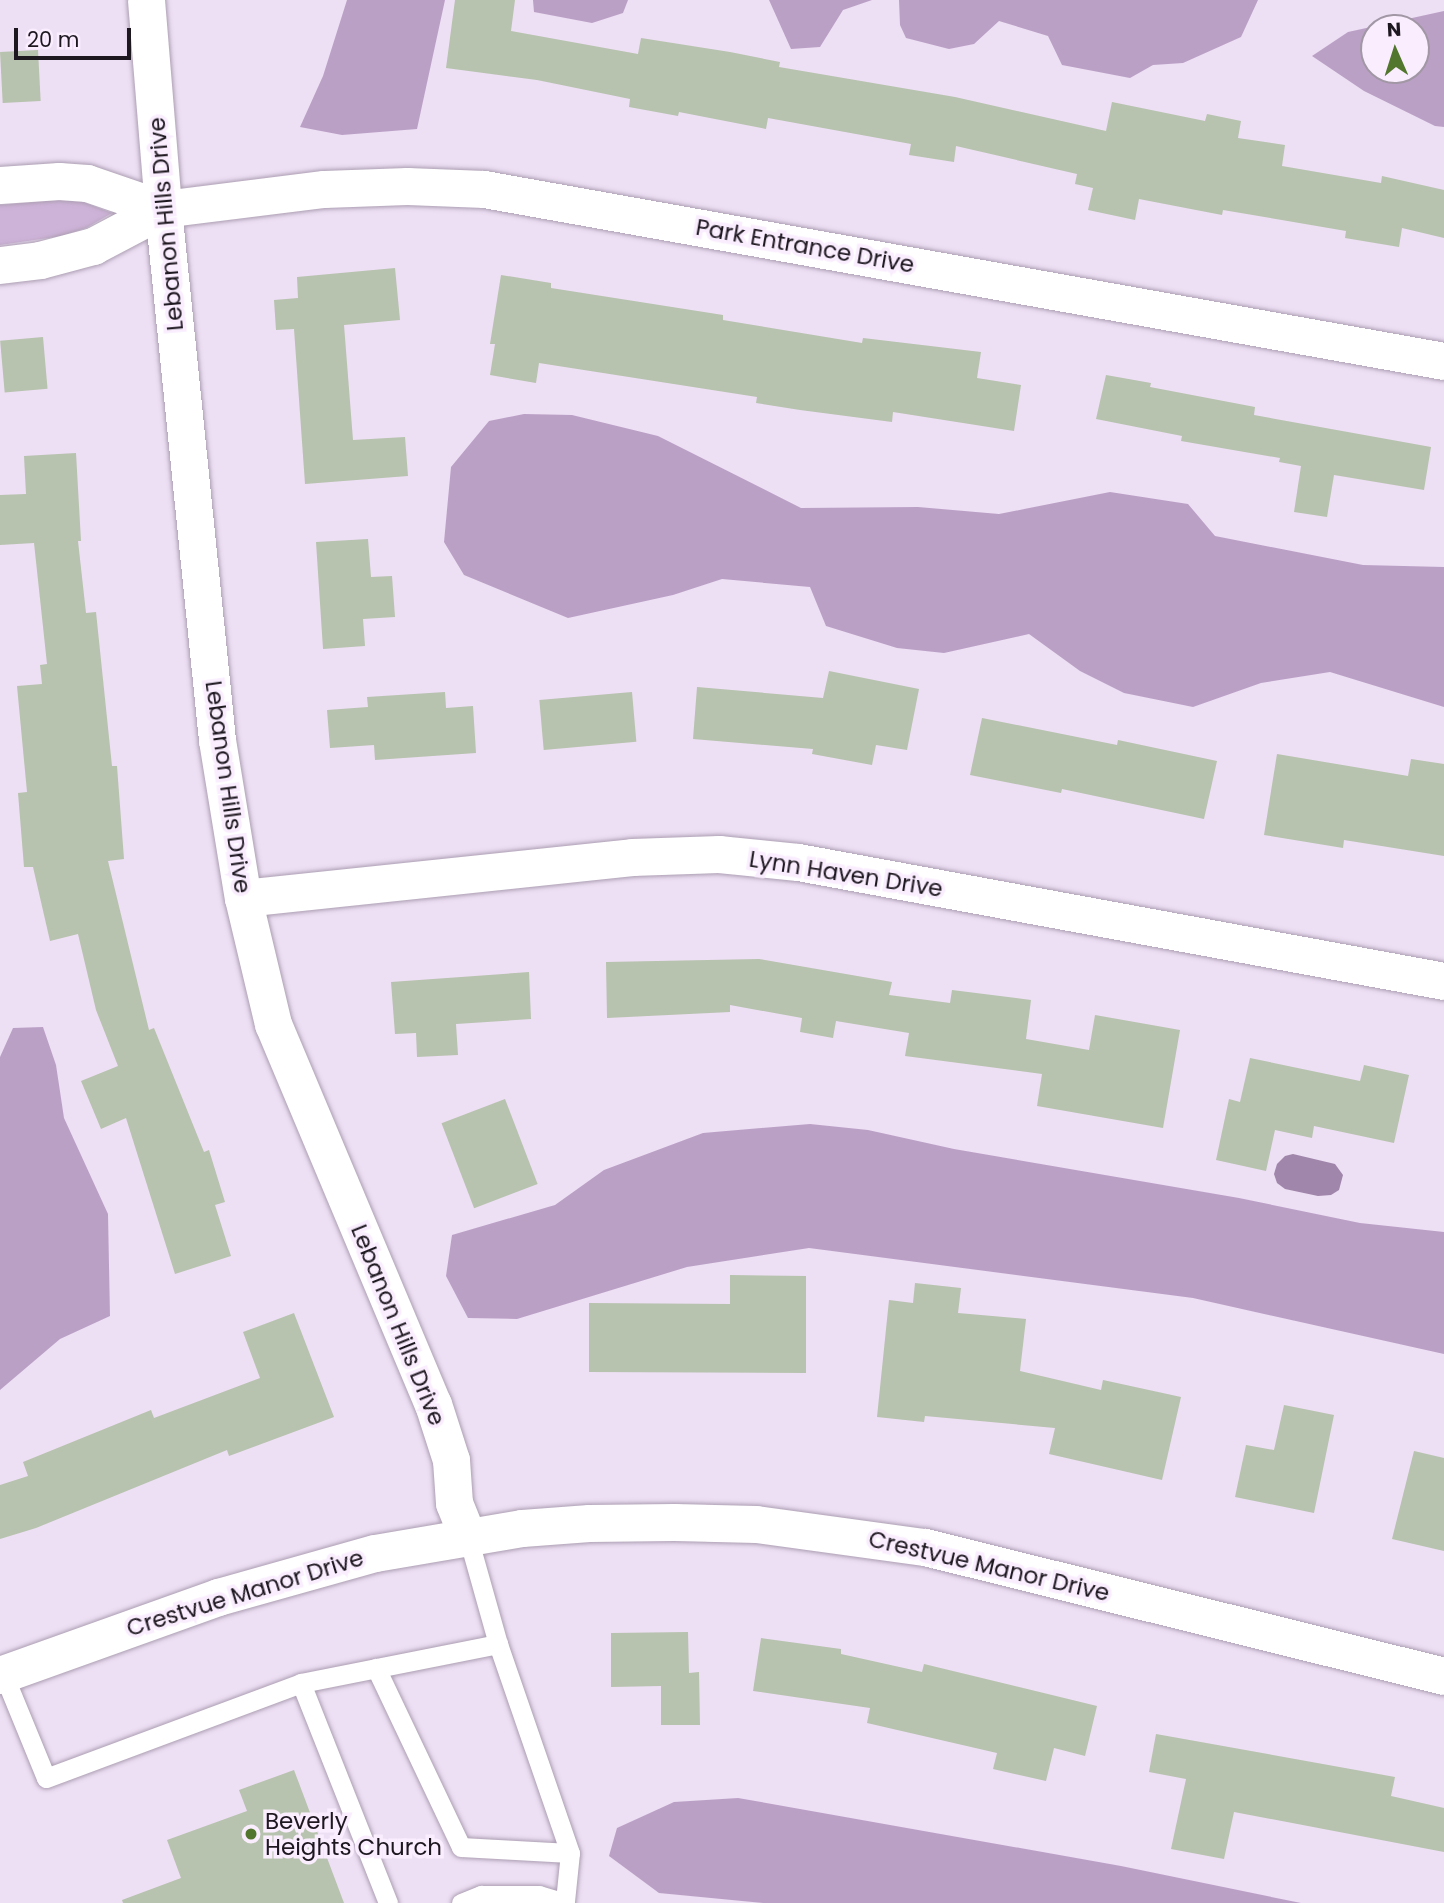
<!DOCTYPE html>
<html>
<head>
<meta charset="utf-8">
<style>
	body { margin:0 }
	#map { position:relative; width:1444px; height:1903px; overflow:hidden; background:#eddff4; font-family:Poppins,sans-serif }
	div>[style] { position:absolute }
	.green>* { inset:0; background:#ceb3d9 }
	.forest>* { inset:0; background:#bba0c6 }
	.water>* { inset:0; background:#a086aa }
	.building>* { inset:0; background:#b7c3ae; transform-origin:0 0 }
	.roads { filter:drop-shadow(0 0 2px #ac9eb2) drop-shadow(0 0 2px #ac9eb2) }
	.lane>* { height:19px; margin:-9.5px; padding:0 9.5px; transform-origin:9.5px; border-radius:9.5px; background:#fff }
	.street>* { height:37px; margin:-18.5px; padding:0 18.5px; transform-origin:18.5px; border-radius:18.5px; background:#fff }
	.dots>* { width:19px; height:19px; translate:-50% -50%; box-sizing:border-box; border:4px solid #f9edfe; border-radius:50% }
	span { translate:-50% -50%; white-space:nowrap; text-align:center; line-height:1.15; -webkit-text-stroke:7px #f9edfe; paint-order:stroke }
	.street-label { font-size:23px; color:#1d171f }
	.poi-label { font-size:23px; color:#1d171f }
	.left { translate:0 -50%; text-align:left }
	.north { position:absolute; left:1360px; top:14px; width:70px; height:70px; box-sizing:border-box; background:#f9edfe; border:2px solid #a197a5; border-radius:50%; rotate:357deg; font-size:19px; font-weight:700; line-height:28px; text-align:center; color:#1d171f }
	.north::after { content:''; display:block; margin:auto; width:24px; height:32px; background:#53762e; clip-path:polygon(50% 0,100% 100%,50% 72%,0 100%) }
	.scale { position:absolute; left:14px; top:28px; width:117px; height:32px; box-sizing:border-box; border:4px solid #1d171f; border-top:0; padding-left:9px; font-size:21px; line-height:24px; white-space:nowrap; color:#1d171f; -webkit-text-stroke:5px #f9edfe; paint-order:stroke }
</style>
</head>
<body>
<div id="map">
	<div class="green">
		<div style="clip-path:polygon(58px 200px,83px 202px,112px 213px,86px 228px,62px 236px,0 245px,0 205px)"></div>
	</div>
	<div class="forest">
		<div style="clip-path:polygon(347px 0,445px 0,417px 129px,342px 135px,300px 127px,323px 76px)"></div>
		<div style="clip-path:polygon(533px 0,628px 0,623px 13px,592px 23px,534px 12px)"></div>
		<div style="clip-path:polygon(769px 0,872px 0,843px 10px,820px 47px,791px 49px)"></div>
		<div style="clip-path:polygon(899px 0,1258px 0,1241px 37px,1183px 63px,1153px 65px,1130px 78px,1062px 65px,1048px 36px,999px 21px,974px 44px,949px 49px,906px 38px,900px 25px)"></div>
		<div style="clip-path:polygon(evenodd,1444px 11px,1444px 127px,1435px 126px,1364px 91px,1312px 56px,1348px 32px,1444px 11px,1374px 28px,1416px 28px,1416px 70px,1374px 70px,1374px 28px)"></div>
		<div style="clip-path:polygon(524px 414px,572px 415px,658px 436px,801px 508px,918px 507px,999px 514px,1110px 492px,1188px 504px,1215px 536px,1363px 565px,1444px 567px,1444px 707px,1330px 672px,1261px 683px,1193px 707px,1124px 693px,1080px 671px,1029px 634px,944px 653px,897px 648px,826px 626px,810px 587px,722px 579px,673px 595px,568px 618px,464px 575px,444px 542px,451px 467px,489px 421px)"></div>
		<div style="clip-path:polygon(43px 1027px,56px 1065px,64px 1118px,108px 1214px,110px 1316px,60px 1339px,0 1390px,0 1057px,13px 1028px)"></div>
		<div style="clip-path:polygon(810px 1124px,868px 1130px,954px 1149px,1239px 1198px,1360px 1223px,1444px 1232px,1444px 1354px,1193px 1298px,809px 1248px,687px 1267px,517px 1319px,468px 1318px,446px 1276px,452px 1235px,555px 1205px,604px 1170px,703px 1133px)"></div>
		<div style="clip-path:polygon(738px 1798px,1121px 1866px,1301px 1903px,763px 1903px,659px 1893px,609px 1856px,617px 1828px,674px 1802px)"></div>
	</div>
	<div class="water">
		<div style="clip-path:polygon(1293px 1154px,1335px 1164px,1343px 1175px,1339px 1190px,1331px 1195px,1318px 1196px,1285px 1189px,1277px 1183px,1274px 1174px,1277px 1164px,1285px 1156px)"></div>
	</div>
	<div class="building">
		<div style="clip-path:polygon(455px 0,515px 0,511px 31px,638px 54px,641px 38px,730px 52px,780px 62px,779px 67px,955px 97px,1106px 131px,1112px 102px,1205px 121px,1207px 114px,1241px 121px,1238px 138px,1285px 145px,1282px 166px,1381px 183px,1382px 176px,1444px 190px,1444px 238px,1402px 228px,1399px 247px,1345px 238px,1346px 231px,1223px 210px,1222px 215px,1139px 199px,1135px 220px,1088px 210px,1093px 188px,1075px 184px,1077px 174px,956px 146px,954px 162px,909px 155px,911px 144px,768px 118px,766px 129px,679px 112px,678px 116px,629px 107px,630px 99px,537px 80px,446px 68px)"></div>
		<div style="left:38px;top:50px;width:51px;height:38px;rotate:87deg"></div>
		<div style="clip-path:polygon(395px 268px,400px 320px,344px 325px,353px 440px,405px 437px,408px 476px,305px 484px,294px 329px,276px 330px,274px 300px,298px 298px,297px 277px)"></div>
		<div style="clip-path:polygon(501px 275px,551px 283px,551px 288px,723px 315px,723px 320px,862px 343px,863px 338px,981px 352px,977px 378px,1021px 385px,1014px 431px,893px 412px,892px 422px,800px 410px,756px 403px,757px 397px,539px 363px,536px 383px,490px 375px,495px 344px,490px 344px)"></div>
		<div style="left:43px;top:337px;width:52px;height:43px;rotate:85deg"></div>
		<div style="clip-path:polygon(1106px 375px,1151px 383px,1150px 387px,1255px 407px,1254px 415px,1431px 447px,1424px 490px,1334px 475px,1327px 517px,1294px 512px,1301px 466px,1279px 462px,1280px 458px,1181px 441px,1182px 436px,1096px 419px)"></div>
		<div style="clip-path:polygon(76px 453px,81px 541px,78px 541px,86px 613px,96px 612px,112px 766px,117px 766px,124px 859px,108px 861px,149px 1030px,154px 1028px,204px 1152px,209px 1150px,225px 1202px,215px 1205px,231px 1256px,175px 1274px,126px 1118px,101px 1129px,81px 1081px,118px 1066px,96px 1010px,78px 934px,50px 941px,33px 867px,24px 867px,18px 793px,27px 792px,17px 686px,42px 684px,40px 665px,47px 664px,34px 543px,0 545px,0 495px,26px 494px,24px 456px)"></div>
		<div style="clip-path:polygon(368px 539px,371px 577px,392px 576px,395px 617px,363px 619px,365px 646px,323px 649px,316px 542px)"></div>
		<div style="clip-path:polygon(829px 671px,919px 689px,907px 750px,876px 745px,872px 765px,812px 754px,813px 749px,693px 739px,697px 687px,823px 698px)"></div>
		<div style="clip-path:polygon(445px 692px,446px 708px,473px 706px,476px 753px,375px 760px,374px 745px,330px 748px,327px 710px,368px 707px,367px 697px)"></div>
		<div style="left:632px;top:692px;width:50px;height:93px;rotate:85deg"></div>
		<div style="clip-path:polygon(982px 718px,1117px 745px,1118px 740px,1217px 761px,1204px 819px,1062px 789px,1061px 793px,970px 775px)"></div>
		<div style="clip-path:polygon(1277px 754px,1408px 776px,1411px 759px,1444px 764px,1444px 856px,1344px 840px,1343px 848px,1264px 835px)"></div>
		<div style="clip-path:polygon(759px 959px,892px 982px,889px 995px,950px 1003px,952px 990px,1031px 1000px,1026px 1039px,1089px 1050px,1095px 1015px,1180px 1030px,1163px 1128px,1037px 1106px,1042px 1074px,905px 1056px,909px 1033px,836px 1021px,833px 1038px,800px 1032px,802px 1018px,730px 1005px,730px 1012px,607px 1018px,606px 962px)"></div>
		<div style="clip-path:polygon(529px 972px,531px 1019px,456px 1024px,458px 1055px,417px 1057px,416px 1033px,395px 1034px,391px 982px)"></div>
		<div style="clip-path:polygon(1250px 1058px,1360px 1081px,1364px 1065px,1409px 1075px,1394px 1143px,1314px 1126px,1312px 1138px,1275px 1130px,1266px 1171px,1216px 1160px,1229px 1099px,1240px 1102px)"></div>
		<div style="left:505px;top:1099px;width:91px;height:68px;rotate:69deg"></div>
		<div style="clip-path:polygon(730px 1275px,806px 1276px,806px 1373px,589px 1372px,589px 1303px,730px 1304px)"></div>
		<div style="clip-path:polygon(915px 1283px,961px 1288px,958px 1313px,1026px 1319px,1020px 1371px,1101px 1390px,1103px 1380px,1181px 1397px,1162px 1480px,1049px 1454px,1055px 1428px,925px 1416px,924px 1422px,877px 1417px,889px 1300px,913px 1303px)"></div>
		<div style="clip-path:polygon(294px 1313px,334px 1417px,229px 1456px,227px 1450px,36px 1528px,0 1539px,0 1485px,28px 1476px,23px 1462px,151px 1410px,154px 1418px,260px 1378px,243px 1332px)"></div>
		<div style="clip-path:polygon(1284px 1405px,1334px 1415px,1314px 1513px,1235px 1497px,1246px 1445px,1274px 1450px)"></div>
		<div style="clip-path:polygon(1414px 1451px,1444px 1458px,1444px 1551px,1392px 1539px)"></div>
		<div style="clip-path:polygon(688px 1632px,689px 1673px,699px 1672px,700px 1725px,661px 1725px,661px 1686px,611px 1687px,611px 1633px)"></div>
		<div style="clip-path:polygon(761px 1638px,841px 1649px,841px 1654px,922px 1672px,924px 1664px,1097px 1706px,1085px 1756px,1054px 1748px,1046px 1781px,993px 1769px,997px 1753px,867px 1723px,870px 1708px,753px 1691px)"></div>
		<div style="clip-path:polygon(1156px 1734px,1395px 1777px,1391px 1796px,1444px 1808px,1444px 1852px,1234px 1812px,1224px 1859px,1171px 1849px,1186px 1779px,1149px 1772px)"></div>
		<div style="clip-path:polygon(294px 1770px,344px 1903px,123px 1903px,122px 1900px,181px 1878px,167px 1840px,247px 1811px,239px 1790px)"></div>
	</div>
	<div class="roads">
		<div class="lane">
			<div style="left:376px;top:1668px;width:198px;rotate:64.6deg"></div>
			<div style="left:461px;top:1847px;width:109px;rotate:3.2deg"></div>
			<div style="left:570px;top:1853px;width:221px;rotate:-109deg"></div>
			<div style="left:3px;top:1673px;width:113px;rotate:67.7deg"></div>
			<div style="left:46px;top:1778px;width:272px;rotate:-20.4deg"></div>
			<div style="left:301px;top:1683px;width:201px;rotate:-11.2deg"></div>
			<div style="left:498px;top:1644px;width:111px;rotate:-105.7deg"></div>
			<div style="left:301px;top:1683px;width:237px;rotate:68.4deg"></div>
			<div style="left:565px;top:1901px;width:48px;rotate:-84.1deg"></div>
			<div style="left:461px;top:1903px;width:22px;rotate:-22deg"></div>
			<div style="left:481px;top:1895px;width:58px"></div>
			<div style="left:539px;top:1895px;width:27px;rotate:17deg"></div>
		</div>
		<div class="street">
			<div style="left:146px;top:0;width:210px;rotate:85.3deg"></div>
			<div style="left:163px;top:209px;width:534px;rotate:84.19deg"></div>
			<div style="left:217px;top:740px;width:160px;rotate:80.7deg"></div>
			<div style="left:243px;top:898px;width:130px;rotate:76.6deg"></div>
			<div style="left:273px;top:1024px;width:412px;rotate:67.2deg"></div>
			<div style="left:433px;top:1404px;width:59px;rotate:72.2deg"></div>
			<div style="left:451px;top:1460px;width:43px;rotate:86deg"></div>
			<div style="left:454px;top:1503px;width:37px;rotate:68deg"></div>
			<div style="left:0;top:185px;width:59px;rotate:-3.9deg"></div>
			<div style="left:59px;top:181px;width:28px;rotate:4deg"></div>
			<div style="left:87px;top:183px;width:80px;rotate:18.9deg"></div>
			<div style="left:0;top:265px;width:40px;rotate:-7.1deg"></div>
			<div style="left:40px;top:260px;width:55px;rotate:-14.8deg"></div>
			<div style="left:93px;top:246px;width:79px;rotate:-27.9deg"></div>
			<div style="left:163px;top:209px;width:162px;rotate:-7.1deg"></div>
			<div style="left:324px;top:189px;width:83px;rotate:-2.1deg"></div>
			<div style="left:407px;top:186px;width:77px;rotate:2.2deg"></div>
			<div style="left:484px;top:189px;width:975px;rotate:10.16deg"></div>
			<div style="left:243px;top:898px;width:391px;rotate:-6deg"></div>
			<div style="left:632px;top:857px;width:87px;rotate:-2deg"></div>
			<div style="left:719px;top:854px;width:79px;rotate:5.8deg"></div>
			<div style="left:798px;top:862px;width:657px;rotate:10.44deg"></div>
			<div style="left:0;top:1675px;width:232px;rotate:-19.7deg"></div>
			<div style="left:218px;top:1597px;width:163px;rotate:-15.7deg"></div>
			<div style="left:375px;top:1553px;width:149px;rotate:-9.7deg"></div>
			<div style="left:522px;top:1528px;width:67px;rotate:-4.3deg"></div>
			<div style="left:589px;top:1523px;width:85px;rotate:-0.7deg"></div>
			<div style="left:674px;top:1522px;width:82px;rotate:1.4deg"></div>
			<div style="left:756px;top:1524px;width:171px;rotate:7.8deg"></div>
			<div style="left:925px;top:1547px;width:535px;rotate:13.96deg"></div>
		</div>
	</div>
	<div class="dots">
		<div style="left:251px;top:1834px;background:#53762e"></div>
	</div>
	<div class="street-label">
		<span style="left:166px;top:224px;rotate:-95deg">Lebanon Hills Drive</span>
		<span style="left:805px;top:246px;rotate:10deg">Park Entrance Drive</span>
		<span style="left:228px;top:787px;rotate:82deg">Lebanon Hills Drive</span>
		<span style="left:846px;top:874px;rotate:9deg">Lynn Haven Drive</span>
		<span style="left:398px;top:1325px;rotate:68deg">Lebanon Hills Drive</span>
		<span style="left:989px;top:1566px;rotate:13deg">Crestvue Manor Drive</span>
		<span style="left:245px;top:1593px;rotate:-17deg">Crestvue Manor Drive</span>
	</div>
	<div class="poi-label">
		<span class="left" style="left:265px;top:1834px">Beverly<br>Heights Church</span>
	</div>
	<div class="north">N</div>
	<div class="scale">20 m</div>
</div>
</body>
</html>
